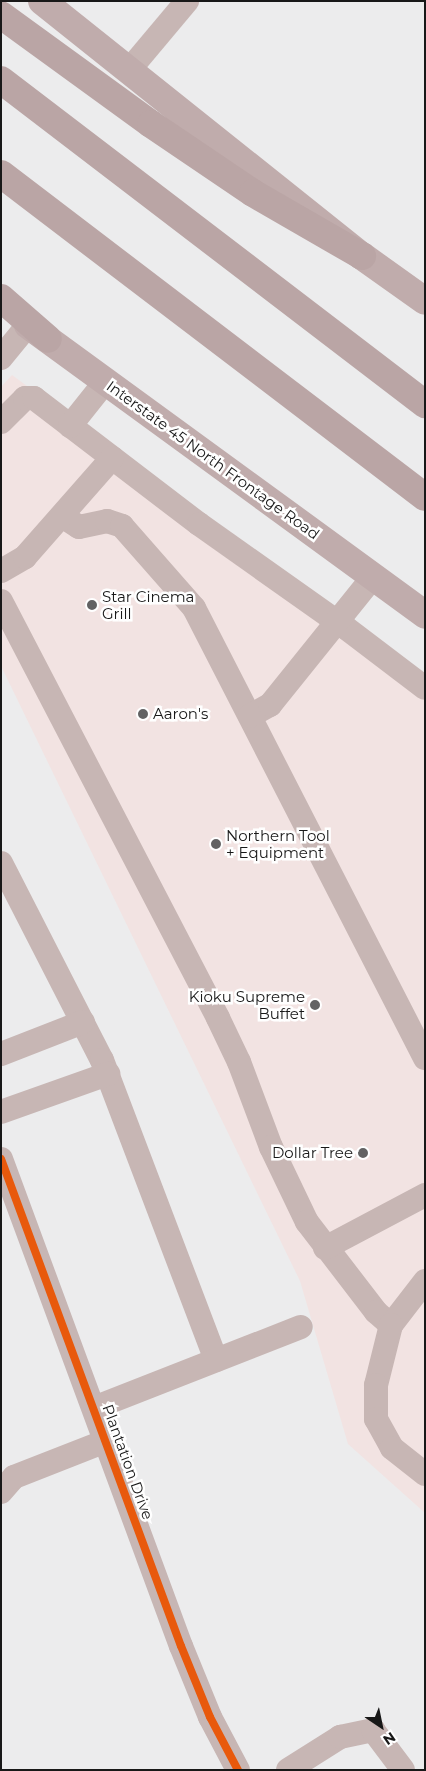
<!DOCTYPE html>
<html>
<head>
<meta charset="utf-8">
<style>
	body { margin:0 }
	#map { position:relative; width:426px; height:1771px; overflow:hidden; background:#ececed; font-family:Montserrat,sans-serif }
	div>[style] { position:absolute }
	.commercial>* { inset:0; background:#f2e3e2 }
	.minor>* { height:24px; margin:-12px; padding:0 12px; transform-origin:12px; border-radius:12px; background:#c7b6b4 }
	.major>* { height:28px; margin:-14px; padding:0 14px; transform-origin:14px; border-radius:14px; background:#c0acac }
	.highway>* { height:28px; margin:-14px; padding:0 14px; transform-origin:14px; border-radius:14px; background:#baa5a5 }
	.cycleway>* { height:8px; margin:-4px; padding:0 4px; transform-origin:4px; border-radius:4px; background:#e8590c }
	.dots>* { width:14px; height:14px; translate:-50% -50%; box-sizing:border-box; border:2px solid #fff; border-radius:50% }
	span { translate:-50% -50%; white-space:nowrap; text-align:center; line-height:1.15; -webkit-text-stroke:5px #fff; paint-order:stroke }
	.street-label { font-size:15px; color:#181818 }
	.poi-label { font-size:15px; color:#181818 }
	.left { translate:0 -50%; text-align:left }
	.right { translate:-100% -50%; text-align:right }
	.frame { position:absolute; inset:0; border:2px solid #181818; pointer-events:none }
	.north { position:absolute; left:356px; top:1701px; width:50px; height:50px; -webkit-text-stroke:4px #fff; paint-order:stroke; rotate:146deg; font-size:14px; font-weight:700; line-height:20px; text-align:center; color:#181818 }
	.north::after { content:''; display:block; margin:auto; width:18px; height:22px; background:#181818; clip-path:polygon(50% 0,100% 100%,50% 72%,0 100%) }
</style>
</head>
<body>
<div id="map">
	<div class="commercial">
		<div style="clip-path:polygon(12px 375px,425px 678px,425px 1513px,348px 1444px,300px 1281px,1px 666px,1px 387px)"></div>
	</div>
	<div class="minor">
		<div style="left:130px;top:69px;width:89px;rotate:-50deg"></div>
		<div style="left:1px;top:358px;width:43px;rotate:-50.7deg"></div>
		<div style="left:1px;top:422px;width:34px;rotate:-45deg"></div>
		<div style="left:25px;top:398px;width:9px"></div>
		<div style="left:34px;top:398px;width:208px;rotate:37.4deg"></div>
		<div style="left:199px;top:524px;width:180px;rotate:35.3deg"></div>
		<div style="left:346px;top:628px;width:99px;rotate:37.2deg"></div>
		<div style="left:70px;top:426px;width:56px;rotate:-51.5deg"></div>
		<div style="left:62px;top:516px;width:20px;rotate:33deg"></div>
		<div style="left:79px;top:527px;width:29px;rotate:-12deg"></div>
		<div style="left:107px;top:521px;width:16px;rotate:18deg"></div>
		<div style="left:122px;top:526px;width:109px;rotate:48.7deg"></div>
		<div style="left:194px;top:608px;width:506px;rotate:62.83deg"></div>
		<div style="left:1px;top:571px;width:28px;rotate:-30deg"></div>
		<div style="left:25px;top:557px;width:132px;rotate:-48.7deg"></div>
		<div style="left:1px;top:601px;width:470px;rotate:62.5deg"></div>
		<div style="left:218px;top:1018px;width:49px;rotate:64.5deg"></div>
		<div style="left:239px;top:1062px;width:91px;rotate:69.4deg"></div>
		<div style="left:271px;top:1147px;width:83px;rotate:64.4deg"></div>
		<div style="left:307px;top:1222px;width:113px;rotate:52.5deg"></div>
		<div style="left:376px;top:1312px;width:20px;rotate:41deg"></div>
		<div style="left:250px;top:716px;width:23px;rotate:-29deg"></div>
		<div style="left:270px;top:705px;width:164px;rotate:-51.2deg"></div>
		<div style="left:1px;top:863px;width:221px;rotate:62.9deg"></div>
		<div style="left:102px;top:1060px;width:321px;rotate:69.2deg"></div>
		<div style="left:1px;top:1054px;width:88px;rotate:-21.3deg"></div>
		<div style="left:1px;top:1112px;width:114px;rotate:-19.6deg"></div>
		<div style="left:1px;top:1159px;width:519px;rotate:69.72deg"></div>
		<div style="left:181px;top:1646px;width:77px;rotate:67.8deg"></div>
		<div style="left:210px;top:1717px;width:60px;rotate:62.2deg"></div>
		<div style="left:325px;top:1248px;width:113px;rotate:-27.9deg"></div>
		<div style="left:425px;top:1281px;width:56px;rotate:127.7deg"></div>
		<div style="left:391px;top:1325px;width:62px;rotate:104deg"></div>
		<div style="left:376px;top:1385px;width:34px;rotate:90deg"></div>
		<div style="left:376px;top:1419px;width:33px;rotate:61deg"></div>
		<div style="left:392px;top:1448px;width:42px;rotate:38.2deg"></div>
		<div style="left:94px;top:1408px;width:222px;rotate:-21.4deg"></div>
		<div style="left:1px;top:1492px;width:20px;rotate:-49deg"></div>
		<div style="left:14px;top:1477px;width:99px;rotate:-21.4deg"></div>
		<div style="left:288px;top:1770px;width:62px;rotate:-32.4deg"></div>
		<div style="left:340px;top:1737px;width:34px;rotate:-12deg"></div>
		<div style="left:373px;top:1730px;width:50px;rotate:53.1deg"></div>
	</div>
	<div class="major">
		<div style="left:42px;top:1px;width:409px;rotate:38.6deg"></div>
		<div style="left:362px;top:256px;width:77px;rotate:35.5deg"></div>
		<div style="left:28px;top:325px;width:492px;rotate:36.1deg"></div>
	</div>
	<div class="highway">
		<div style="left:1px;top:15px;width:185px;rotate:36deg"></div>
		<div style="left:151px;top:124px;width:123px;rotate:34.1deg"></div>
		<div style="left:253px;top:193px;width:126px;rotate:30deg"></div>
		<div style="left:1px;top:80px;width:534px;rotate:37.39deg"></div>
		<div style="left:1px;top:174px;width:533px;rotate:37.3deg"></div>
		<div style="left:1px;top:298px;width:62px;rotate:41.1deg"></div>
	</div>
	<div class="cycleway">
		<div style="left:1px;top:1159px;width:519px;rotate:69.72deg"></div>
		<div style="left:181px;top:1646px;width:77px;rotate:67.8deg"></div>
		<div style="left:210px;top:1717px;width:60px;rotate:62.2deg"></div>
	</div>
	<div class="dots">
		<div style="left:92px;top:605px;background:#626263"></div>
		<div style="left:143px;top:714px;background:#626263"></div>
		<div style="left:216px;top:844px;background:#626263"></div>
		<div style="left:315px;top:1005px;background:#626263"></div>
		<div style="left:363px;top:1153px;background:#626263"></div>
	</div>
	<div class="street-label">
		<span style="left:213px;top:460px;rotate:36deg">Interstate 45 North Frontage Road</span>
		<span style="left:128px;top:1462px;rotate:70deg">Plantation Drive</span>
	</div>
	<div class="poi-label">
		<span class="left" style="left:102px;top:605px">Star Cinema<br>Grill</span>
		<span class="left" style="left:153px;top:714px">Aaron's</span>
		<span class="left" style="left:226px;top:844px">Northern Tool<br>+ Equipment</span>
		<span class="right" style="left:305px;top:1005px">Kioku Supreme<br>Buffet</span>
		<span class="right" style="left:353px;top:1153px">Dollar Tree</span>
	</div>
	<div class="frame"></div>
	<div class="north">N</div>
</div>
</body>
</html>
